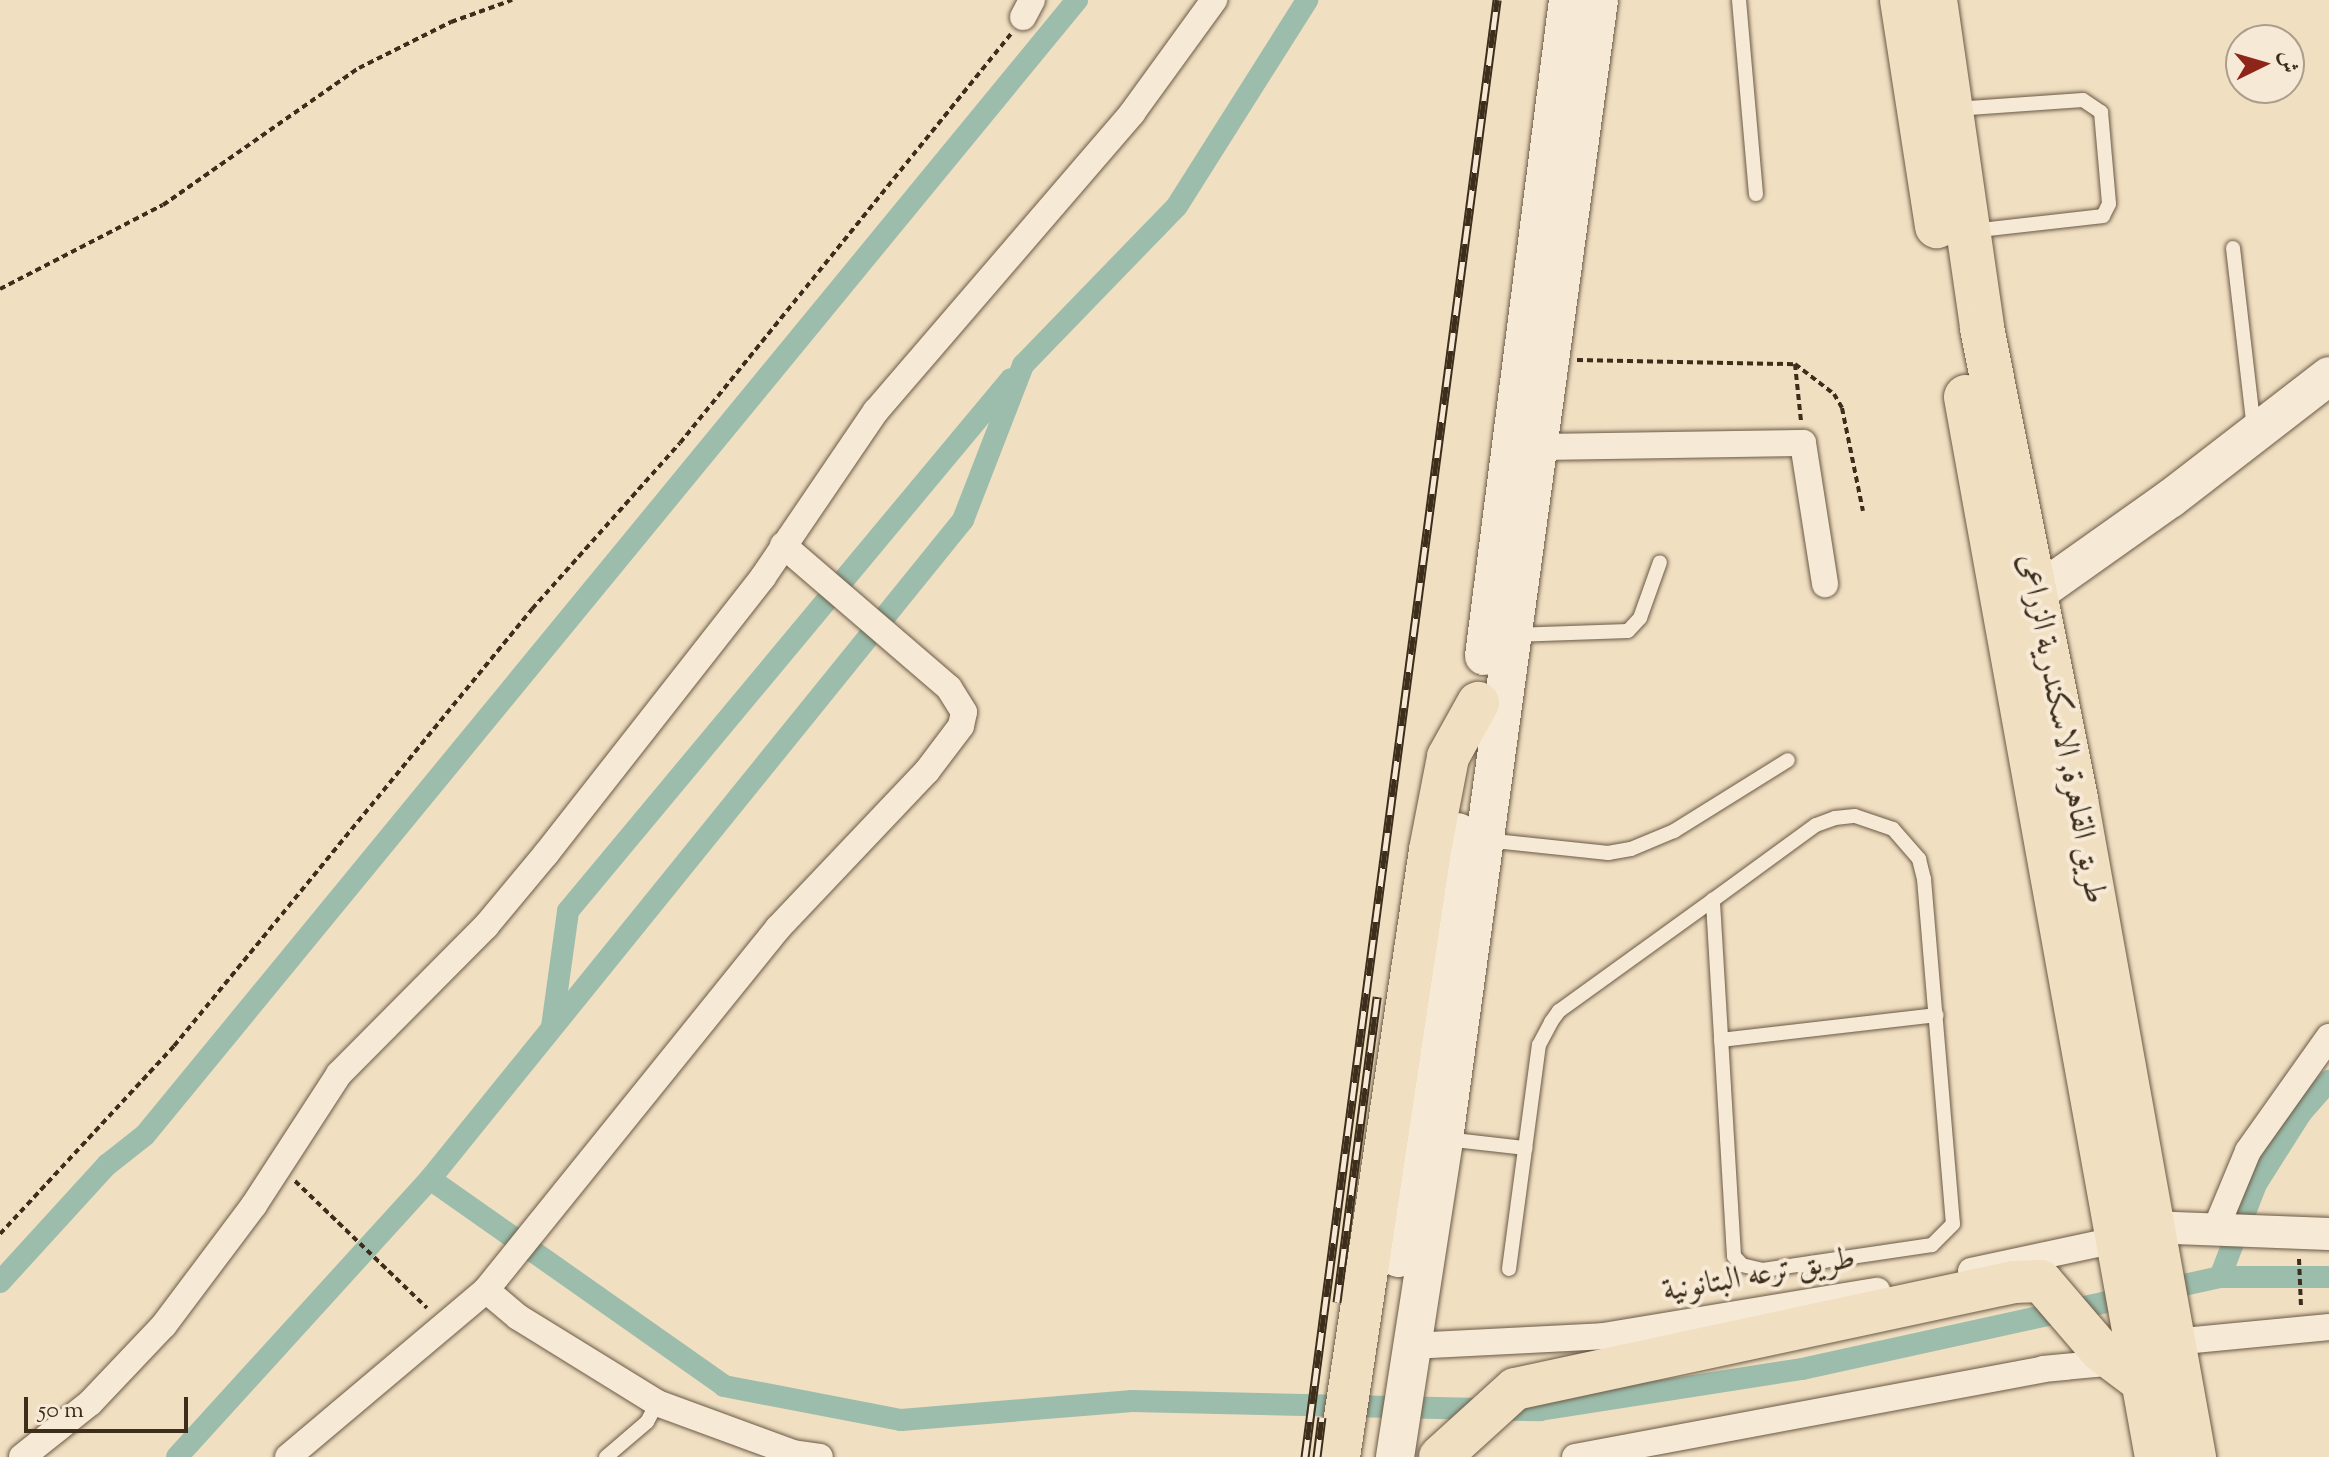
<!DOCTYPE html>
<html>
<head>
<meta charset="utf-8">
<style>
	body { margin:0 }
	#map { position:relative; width:2329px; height:1457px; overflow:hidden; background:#f1dfc2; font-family:"Sorts Mill Goudy",Amiri,serif }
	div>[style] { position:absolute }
	.canal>* { height:22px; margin:-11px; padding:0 11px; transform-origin:11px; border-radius:11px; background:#9cbdac }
	.path>* { height:4px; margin-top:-2px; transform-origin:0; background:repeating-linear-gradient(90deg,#3d2d1b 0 6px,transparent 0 10px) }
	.roads { filter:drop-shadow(0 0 2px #6a5a45) drop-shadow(0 0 2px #6a5a45) }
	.service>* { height:14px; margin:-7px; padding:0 7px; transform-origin:7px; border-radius:7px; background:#f6ead7 }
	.minor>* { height:26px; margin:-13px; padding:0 13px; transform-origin:13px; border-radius:13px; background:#f6ead7 }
	.tertiary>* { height:32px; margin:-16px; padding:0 16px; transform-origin:16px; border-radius:16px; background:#f6ead7 }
	.secondary>* { height:38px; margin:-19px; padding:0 19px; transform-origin:19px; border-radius:19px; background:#f6ead7 }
	.primary>* { height:42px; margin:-21px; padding:0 21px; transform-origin:21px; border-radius:21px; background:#f1dfc2 }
	.trunk>* { height:44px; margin:-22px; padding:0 22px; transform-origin:22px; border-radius:22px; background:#f1dfc2 }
	.rail>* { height:9px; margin-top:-4.5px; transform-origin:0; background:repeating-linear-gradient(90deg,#f6ead7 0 18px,#3d2d1b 0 36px); box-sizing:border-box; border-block:2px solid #3d2d1b }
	span { translate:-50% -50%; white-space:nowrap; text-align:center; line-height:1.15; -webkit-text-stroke:8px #f6ead7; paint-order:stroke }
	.street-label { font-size:32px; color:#3d2d1b }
	.north { position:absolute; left:2225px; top:24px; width:80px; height:80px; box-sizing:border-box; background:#f6ead7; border:2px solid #ac9e8c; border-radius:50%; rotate:85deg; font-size:22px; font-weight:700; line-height:32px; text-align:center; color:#3d2d1b }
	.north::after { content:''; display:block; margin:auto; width:28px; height:36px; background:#8f2418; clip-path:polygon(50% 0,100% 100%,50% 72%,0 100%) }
	.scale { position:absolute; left:24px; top:1397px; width:164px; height:36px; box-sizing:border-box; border:4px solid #3d2d1b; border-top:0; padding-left:10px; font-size:24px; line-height:28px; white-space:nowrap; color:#3d2d1b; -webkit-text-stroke:6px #f6ead7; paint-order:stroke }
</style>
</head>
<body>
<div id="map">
	<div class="canal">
		<div style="left:552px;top:1027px;width:117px;rotate:-82.1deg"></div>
		<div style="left:568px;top:911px;width:692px;rotate:-50.22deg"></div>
		<div style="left:430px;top:1179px;width:360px;rotate:35.1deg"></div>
		<div style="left:724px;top:1386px;width:180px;rotate:10.9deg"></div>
		<div style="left:901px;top:1420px;width:232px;rotate:-4.7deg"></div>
		<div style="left:1132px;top:1401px;width:408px;rotate:1.3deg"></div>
		<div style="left:1540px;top:1410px;width:265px;rotate:-8.9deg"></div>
		<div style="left:1802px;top:1369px;width:428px;rotate:-12.4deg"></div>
		<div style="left:2220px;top:1277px;width:109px"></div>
		<div style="left:2220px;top:1277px;width:100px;rotate:-68.8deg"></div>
		<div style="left:2256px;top:1184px;width:84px;rotate:-57.6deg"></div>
		<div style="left:2301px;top:1113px;width:43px;rotate:-48.8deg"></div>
		<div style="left:0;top:1282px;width:159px;rotate:-47.6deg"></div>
		<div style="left:107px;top:1165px;width:48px;rotate:-38.3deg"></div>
		<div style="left:145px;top:1135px;width:1469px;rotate:-50.61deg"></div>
		<div style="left:177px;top:1457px;width:376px;rotate:-47.7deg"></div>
		<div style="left:430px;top:1179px;width:848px;rotate:-51.03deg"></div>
		<div style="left:963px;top:520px;width:166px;rotate:-68.8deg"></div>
		<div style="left:1023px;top:365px;width:221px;rotate:-45.9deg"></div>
		<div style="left:1177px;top:206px;width:244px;rotate:-57.7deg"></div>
	</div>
	<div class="path">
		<div style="left:0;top:289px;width:183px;rotate:-27.3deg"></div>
		<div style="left:163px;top:205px;width:239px;rotate:-35deg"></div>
		<div style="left:359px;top:68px;width:103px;rotate:-26.6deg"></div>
		<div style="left:451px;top:22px;width:65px;rotate:-19.8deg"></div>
		<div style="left:1577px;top:360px;width:218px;rotate:1.1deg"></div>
		<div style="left:1795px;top:364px;width:49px;rotate:37.6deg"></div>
		<div style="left:1834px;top:394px;width:16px;rotate:60deg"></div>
		<div style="left:1842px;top:408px;width:105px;rotate:78.5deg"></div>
		<div style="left:1795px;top:364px;width:57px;rotate:84deg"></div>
		<div style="left:295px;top:1181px;width:183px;rotate:43.9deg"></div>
		<div style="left:0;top:1234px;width:256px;rotate:-47.2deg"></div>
		<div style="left:174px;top:1046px;width:565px;rotate:-50.67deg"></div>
		<div style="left:532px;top:609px;width:222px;rotate:-48.3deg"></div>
		<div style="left:680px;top:443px;width:526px;rotate:-51.02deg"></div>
		<div style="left:2299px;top:1259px;width:48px;rotate:87.6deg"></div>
	</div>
	<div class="roads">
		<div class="service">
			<div style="left:1739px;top:0;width:195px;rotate:85deg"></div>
			<div style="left:1955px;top:109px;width:128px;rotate:-4deg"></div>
			<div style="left:2083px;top:100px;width:22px;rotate:34deg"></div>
			<div style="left:2101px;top:112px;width:92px;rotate:85deg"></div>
			<div style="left:2109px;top:204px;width:13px;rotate:117deg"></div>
			<div style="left:2103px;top:216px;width:133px;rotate:173.5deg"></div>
			<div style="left:2233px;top:248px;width:182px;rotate:83.4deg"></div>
			<div style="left:1513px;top:635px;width:115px;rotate:-2deg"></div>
			<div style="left:1628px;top:631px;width:18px;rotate:-47deg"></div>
			<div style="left:1640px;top:618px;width:59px;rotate:-70.3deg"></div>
			<div style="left:1485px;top:840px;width:124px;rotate:6deg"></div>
			<div style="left:1608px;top:853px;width:23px;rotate:-10deg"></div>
			<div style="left:1631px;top:849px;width:47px;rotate:-22.7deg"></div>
			<div style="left:1674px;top:831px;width:134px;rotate:-31.9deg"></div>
			<div style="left:1721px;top:1040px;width:217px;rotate:-6.6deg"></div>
			<div style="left:1446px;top:1139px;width:80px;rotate:6.5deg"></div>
			<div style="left:1509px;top:1269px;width:226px;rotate:-82.4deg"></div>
			<div style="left:1539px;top:1045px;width:26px;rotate:-62deg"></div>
			<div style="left:1551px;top:1022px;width:14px;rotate:-54deg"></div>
			<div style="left:1559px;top:1011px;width:190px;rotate:-35.8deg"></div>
			<div style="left:1713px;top:900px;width:127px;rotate:-36.1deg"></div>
			<div style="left:1816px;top:825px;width:20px;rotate:-20deg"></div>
			<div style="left:1835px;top:818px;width:20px;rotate:-6deg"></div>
			<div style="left:1855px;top:816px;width:40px;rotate:18.9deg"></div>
			<div style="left:1893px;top:829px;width:40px;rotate:49deg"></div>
			<div style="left:1919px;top:859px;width:21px;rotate:76deg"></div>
			<div style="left:1924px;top:879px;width:346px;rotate:85.2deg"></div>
			<div style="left:1953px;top:1224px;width:30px;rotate:135deg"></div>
			<div style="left:1932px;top:1245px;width:171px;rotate:171.6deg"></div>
			<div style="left:1763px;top:1270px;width:22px;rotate:-167deg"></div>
			<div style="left:1742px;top:1265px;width:12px;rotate:-132deg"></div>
			<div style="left:1734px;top:1256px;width:357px;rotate:-93.4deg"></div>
			<div style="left:606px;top:1457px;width:54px;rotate:-40.5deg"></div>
			<div style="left:647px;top:1422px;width:21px;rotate:-62deg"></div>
		</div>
		<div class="minor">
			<div style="left:1023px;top:17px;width:19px;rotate:-62deg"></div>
			<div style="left:1539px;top:447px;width:264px;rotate:-0.9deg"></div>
			<div style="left:1803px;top:443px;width:143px;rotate:81.1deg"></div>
			<div style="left:2216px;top:1228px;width:83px;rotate:-67.4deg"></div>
			<div style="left:2248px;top:1151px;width:140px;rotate:-54.6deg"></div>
			<div style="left:1971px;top:1271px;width:148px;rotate:-12.1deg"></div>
			<div style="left:486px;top:1290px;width:42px;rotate:40.2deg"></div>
			<div style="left:518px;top:1317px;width:163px;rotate:31.7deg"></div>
			<div style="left:657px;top:1403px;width:145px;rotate:20.2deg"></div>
			<div style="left:793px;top:1453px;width:27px;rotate:8deg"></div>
			<div style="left:2173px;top:1342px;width:157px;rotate:-5.5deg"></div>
			<div style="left:1409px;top:1346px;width:195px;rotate:-2.9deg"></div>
			<div style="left:1604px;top:1336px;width:277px;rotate:-9.4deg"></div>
			<div style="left:22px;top:1457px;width:87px;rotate:-38.5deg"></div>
			<div style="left:90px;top:1403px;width:108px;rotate:-46.5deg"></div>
			<div style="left:164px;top:1325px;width:150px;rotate:-53.1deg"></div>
			<div style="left:254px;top:1205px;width:156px;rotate:-57deg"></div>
			<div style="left:339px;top:1074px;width:209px;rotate:-45.2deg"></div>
			<div style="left:486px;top:926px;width:94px;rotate:-50.2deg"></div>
			<div style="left:546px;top:854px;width:352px;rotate:-51.9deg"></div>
			<div style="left:763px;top:577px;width:201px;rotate:-55.8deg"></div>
			<div style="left:876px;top:411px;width:393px;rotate:-49.3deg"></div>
			<div style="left:1132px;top:113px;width:140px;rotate:-54deg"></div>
			<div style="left:288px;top:1457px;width:259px;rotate:-40.1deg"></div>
			<div style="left:486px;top:1290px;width:465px;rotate:-51.1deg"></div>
			<div style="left:778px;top:928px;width:216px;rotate:-46.5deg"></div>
			<div style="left:927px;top:771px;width:56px;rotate:-52.9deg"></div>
			<div style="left:961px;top:726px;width:14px;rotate:-78deg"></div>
			<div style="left:964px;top:712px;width:28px;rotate:-122deg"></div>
			<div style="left:949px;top:688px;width:219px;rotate:-139.3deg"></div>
			<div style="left:1575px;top:1457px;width:476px;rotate:-10.6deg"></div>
			<div style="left:2043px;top:1369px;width:74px;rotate:-5.4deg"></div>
		</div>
		<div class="tertiary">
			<div style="left:2149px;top:1227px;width:180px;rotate:2.2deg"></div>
		</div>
		<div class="secondary">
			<div style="left:2013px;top:610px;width:192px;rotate:-35.3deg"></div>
			<div style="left:2170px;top:499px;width:201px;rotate:-37.7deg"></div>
			<div style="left:1484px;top:656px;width:661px;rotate:-82.7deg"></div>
			<div style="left:1398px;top:1258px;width:430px;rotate:-81.9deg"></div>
			<div style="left:1395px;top:1457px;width:322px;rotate:-81.2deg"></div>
			<div style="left:1444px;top:1139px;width:1149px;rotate:-82.25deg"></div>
		</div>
		<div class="primary">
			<div style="left:1339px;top:1457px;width:614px;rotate:-81.47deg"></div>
			<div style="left:1430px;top:850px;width:95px;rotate:-79deg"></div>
			<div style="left:1448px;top:757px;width:62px;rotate:-60.9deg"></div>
			<div style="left:1440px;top:1457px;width:101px;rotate:-42.2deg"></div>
			<div style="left:1515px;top:1389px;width:510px;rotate:-12.1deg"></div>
			<div style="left:2014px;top:1282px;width:27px;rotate:-2deg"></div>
			<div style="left:2041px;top:1281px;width:92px;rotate:49.4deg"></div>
			<div style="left:2101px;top:1351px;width:55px;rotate:36.9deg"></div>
		</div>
		<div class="trunk">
			<div style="left:1902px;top:0;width:229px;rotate:81.2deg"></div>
			<div style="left:1935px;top:0;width:331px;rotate:81.8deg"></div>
			<div style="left:1982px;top:328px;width:481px;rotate:78.7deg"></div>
			<div style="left:2076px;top:800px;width:668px;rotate:79.82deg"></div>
			<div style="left:1966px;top:397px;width:1077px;rotate:79.79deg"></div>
		</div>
	</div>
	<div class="rail">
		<div style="left:1337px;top:1302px;width:308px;rotate:-82.5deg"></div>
		<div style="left:1305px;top:1457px;width:1470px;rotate:-82.49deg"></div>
		<div style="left:1317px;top:1457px;width:40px;rotate:-82.9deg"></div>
	</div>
	<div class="street-label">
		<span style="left:2061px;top:729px;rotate:79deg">طريق القاهرة, الاسكندرية الزراعى</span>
		<span style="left:1759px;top:1276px;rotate:-10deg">طريق ترعه البتانونية</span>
	</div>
	<div class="north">ش</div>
	<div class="scale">50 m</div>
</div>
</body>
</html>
